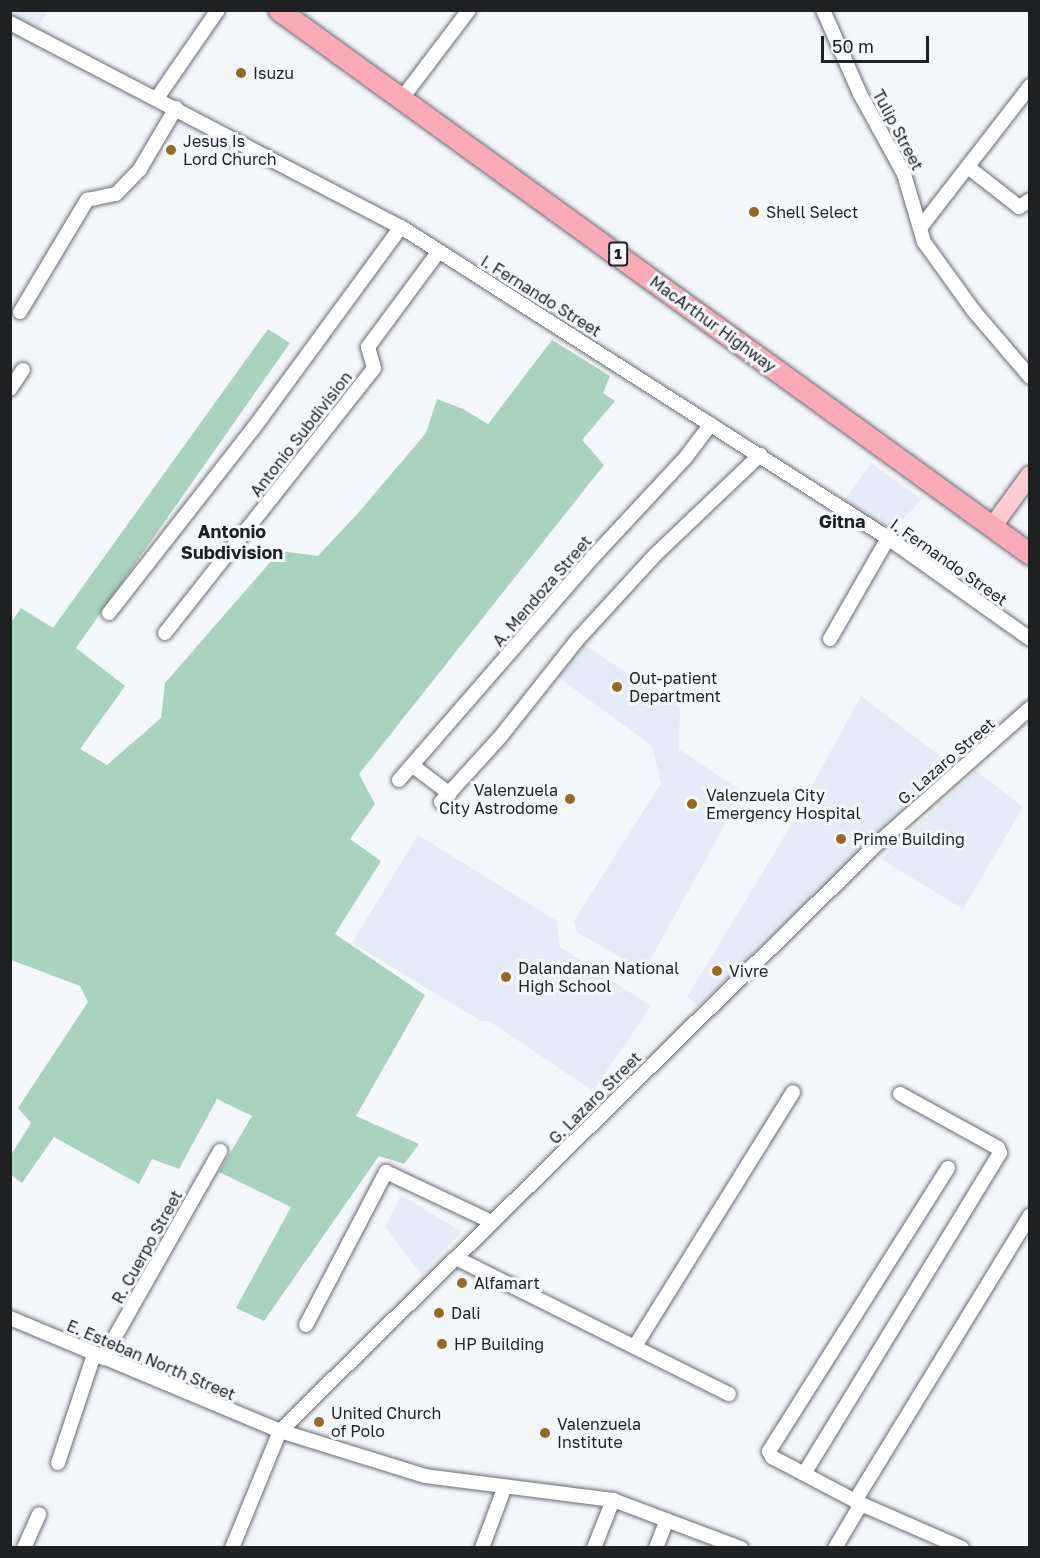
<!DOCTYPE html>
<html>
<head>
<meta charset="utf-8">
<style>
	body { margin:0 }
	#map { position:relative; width:1040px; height:1558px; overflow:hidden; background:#f4f7fc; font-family:"Golos Text",sans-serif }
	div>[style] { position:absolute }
	.built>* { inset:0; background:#e5ecf8 }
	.green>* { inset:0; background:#a9d2bf }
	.roads { filter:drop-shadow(0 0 2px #696b70) drop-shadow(0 0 2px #696b70) }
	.minor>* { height:14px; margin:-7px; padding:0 7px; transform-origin:7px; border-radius:7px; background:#fff }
	.major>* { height:18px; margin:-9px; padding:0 9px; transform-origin:9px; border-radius:9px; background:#fcccd3 }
	.highway>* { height:21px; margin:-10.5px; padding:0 10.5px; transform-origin:10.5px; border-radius:10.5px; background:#faaab6 }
	.dots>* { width:16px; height:16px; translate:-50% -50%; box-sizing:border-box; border:3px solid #f4f7fc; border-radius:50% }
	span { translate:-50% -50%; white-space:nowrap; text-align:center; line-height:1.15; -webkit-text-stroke:6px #f4f7fc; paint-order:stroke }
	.shield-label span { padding:2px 4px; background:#f4f7fc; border:2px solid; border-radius:4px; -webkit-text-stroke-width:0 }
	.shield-label { font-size:15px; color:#1f2022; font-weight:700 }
	.poi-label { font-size:16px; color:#1f2022 }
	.left { translate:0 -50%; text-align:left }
	.right { translate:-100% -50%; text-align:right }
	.street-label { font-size:16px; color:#1f2022 }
	.neighbourhood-label { font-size:18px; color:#1f2022; font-weight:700 }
	.frame { position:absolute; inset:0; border:12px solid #1f2022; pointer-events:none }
	.scale { position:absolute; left:821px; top:36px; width:108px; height:27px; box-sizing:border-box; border:3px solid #1f2022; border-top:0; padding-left:8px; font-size:18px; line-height:21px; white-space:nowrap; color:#1f2022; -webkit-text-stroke:4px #f4f7fc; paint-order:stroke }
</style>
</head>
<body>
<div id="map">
	<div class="built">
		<div style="clip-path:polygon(10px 11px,49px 11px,35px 30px,11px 18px)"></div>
		<div style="clip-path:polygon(871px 463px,922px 499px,891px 532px,844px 501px)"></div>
		<div style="clip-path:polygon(583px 644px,680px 708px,679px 749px,743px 792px,644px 971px,577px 932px,574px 921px,661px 783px,652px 746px,558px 677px)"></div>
		<div style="clip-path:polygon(861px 696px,951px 764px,699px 1006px,687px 997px,780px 844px)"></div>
		<div style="clip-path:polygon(976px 771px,1023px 807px,963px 909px,881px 859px)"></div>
		<div style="clip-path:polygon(418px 835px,557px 921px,560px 947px,651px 1006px,593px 1091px,489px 1021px,481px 1021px,352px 943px)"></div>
		<div style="clip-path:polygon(401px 1195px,462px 1232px,422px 1275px,385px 1227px)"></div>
	</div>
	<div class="green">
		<div style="clip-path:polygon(268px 329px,290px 343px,76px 648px,125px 686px,80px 749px,107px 765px,161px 718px,165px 683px,280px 551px,318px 556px,359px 512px,426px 433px,437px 399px,463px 409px,488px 424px,552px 340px,610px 376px,603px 393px,615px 401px,582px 440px,604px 465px,359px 774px,375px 804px,350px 839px,381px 861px,335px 934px,425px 995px,356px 1116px,419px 1144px,404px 1164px,379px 1156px,264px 1321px,236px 1308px,291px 1207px,219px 1172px,252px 1116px,217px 1099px,179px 1169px,152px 1159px,139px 1184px,54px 1137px,22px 1183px,11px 1175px,11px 1155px,31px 1123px,18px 1108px,88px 1002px,80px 986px,11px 960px,10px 624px,21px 608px,53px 628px)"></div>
	</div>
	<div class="roads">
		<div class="minor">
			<div style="left:823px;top:10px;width:92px;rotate:66.2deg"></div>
			<div style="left:860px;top:94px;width:91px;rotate:61.2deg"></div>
			<div style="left:904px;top:174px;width:71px;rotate:73.6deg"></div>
			<div style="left:924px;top:242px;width:84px;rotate:54.2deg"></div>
			<div style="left:973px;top:310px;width:88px;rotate:49.6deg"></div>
			<div style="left:10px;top:23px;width:441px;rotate:27.6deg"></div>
			<div style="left:401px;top:227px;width:578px;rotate:32.56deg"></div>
			<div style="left:888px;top:538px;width:174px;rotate:35.4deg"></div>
			<div style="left:403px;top:97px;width:109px;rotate:-52.8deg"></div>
			<div style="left:157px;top:98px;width:107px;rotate:-55.3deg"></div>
			<div style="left:968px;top:167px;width:65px;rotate:38.1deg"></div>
			<div style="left:1019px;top:207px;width:13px;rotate:-32deg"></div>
			<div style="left:920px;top:228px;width:180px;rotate:-52.2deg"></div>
			<div style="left:20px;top:312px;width:131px;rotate:-59.1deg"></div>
			<div style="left:87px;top:200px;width:30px;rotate:-12deg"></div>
			<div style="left:116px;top:194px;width:35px;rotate:-46deg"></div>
			<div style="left:140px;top:169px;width:71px;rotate:-59.5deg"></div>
			<div style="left:10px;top:389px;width:23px;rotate:-56deg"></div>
			<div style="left:109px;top:613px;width:234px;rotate:-52deg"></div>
			<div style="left:253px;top:429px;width:250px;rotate:-53.8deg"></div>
			<div style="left:165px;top:633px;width:337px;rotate:-51.7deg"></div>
			<div style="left:374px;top:368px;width:22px;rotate:-106deg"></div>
			<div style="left:368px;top:347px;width:119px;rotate:-53.5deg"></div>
			<div style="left:830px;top:639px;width:116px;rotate:-60.1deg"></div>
			<div style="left:413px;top:766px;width:46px;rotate:37.1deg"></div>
			<div style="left:399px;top:780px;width:296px;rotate:-49deg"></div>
			<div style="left:593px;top:557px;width:137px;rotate:-47.1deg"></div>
			<div style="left:686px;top:457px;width:41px;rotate:-52.9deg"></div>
			<div style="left:441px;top:802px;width:89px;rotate:-47.7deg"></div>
			<div style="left:501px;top:736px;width:124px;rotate:-51.6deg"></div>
			<div style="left:578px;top:639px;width:115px;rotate:-47.5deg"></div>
			<div style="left:656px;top:554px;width:144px;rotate:-43.6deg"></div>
			<div style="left:948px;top:1168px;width:335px;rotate:122.3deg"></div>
			<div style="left:769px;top:1451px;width:7px;rotate:63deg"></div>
			<div style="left:772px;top:1457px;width:101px;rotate:27.8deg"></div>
			<div style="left:861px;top:1504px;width:110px;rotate:23.5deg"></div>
			<div style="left:456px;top:1258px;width:305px;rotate:26.5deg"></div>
			<div style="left:10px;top:1318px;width:293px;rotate:22.7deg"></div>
			<div style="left:280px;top:1431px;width:152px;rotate:17.2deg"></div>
			<div style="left:425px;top:1476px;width:190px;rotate:7.3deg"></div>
			<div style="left:613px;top:1500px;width:137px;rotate:20.6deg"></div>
			<div style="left:306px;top:1325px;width:173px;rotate:-62.4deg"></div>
			<div style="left:386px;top:1172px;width:117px;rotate:25.3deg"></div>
			<div style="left:635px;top:1346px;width:299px;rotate:-58.1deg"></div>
			<div style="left:103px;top:1358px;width:238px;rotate:-60.5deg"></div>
			<div style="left:58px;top:1463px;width:114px;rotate:-71.6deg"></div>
			<div style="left:804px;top:1474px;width:376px;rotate:-58.6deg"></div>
			<div style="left:1000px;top:1153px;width:5px;rotate:-112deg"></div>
			<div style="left:998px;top:1148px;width:112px;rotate:-151.1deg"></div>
			<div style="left:855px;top:1501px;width:335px;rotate:-58.5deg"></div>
			<div style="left:24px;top:1548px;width:37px;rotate:-66deg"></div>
			<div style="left:232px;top:1548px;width:126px;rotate:-67.7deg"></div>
			<div style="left:280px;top:1431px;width:837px;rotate:-44.52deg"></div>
			<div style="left:877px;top:844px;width:205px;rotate:-41.6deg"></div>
			<div style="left:482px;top:1548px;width:63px;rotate:-69.6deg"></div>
			<div style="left:594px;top:1548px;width:52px;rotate:-68.4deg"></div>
			<div style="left:656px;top:1548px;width:30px;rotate:-69deg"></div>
			<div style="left:835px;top:1548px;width:51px;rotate:-59.4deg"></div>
		</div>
		<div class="major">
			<div style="left:992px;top:527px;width:64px;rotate:-53.8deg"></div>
		</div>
		<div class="highway">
			<div style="left:279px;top:10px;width:927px;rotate:35.92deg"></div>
		</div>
	</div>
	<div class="dots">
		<div style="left:241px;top:73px;background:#9b681e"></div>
		<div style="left:171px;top:150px;background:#9b681e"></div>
		<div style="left:754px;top:212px;background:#9b681e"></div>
		<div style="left:617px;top:687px;background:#9b681e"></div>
		<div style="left:570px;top:799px;background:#9b681e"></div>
		<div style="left:692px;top:804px;background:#9b681e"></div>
		<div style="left:841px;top:839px;background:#9b681e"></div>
		<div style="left:717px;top:971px;background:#9b681e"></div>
		<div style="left:506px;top:977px;background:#9b681e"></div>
		<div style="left:462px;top:1283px;background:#9b681e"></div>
		<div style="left:439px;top:1313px;background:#9b681e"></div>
		<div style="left:442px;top:1344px;background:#9b681e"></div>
		<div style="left:319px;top:1422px;background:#9b681e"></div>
		<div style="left:545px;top:1433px;background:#9b681e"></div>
	</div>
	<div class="shield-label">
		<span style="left:618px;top:254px">1</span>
	</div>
	<div class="poi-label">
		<span class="left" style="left:253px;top:73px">Isuzu</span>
		<span class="left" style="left:183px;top:150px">Jesus Is<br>Lord Church</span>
		<span class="left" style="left:766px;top:212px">Shell Select</span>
		<span class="left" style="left:629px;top:687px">Out-patient<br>Department</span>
		<span class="right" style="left:558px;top:799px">Valenzuela<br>City Astrodome</span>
		<span class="left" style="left:706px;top:804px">Valenzuela City<br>Emergency Hospital</span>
		<span class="left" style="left:853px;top:839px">Prime Building</span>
		<span class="left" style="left:518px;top:977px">Dalandanan National<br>High School</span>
		<span class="left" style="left:729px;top:971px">Vivre</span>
		<span class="left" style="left:474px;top:1283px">Alfamart</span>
		<span class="left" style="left:451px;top:1313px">Dali</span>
		<span class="left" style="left:454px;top:1344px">HP Building</span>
		<span class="left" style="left:331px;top:1422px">United Church<br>of Polo</span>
		<span class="left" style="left:557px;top:1433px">Valenzuela<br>Institute</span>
	</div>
	<div class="street-label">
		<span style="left:898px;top:130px;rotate:62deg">Tulip Street</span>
		<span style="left:541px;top:296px;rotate:32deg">I. Fernando Street</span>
		<span style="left:713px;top:324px;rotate:36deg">MacArthur Highway</span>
		<span style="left:301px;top:434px;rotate:-52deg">Antonio Subdivision</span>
		<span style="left:949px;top:562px;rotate:35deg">I. Fernando Street</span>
		<span style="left:542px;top:591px;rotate:-49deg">A. Mendoza Street</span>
		<span style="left:946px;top:761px;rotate:-41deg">G. Lazaro Street</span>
		<span style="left:595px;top:1098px;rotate:-45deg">G. Lazaro Street</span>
		<span style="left:147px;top:1247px;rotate:-61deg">R. Cuerpo Street</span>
		<span style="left:151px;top:1360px;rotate:23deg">E. Esteban North Street</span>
	</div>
	<div class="neighbourhood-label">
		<span style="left:842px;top:521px">Gitna</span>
		<span style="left:232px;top:542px">Antonio<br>Subdivision</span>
	</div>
	<div class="frame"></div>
	<div class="scale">50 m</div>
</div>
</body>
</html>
